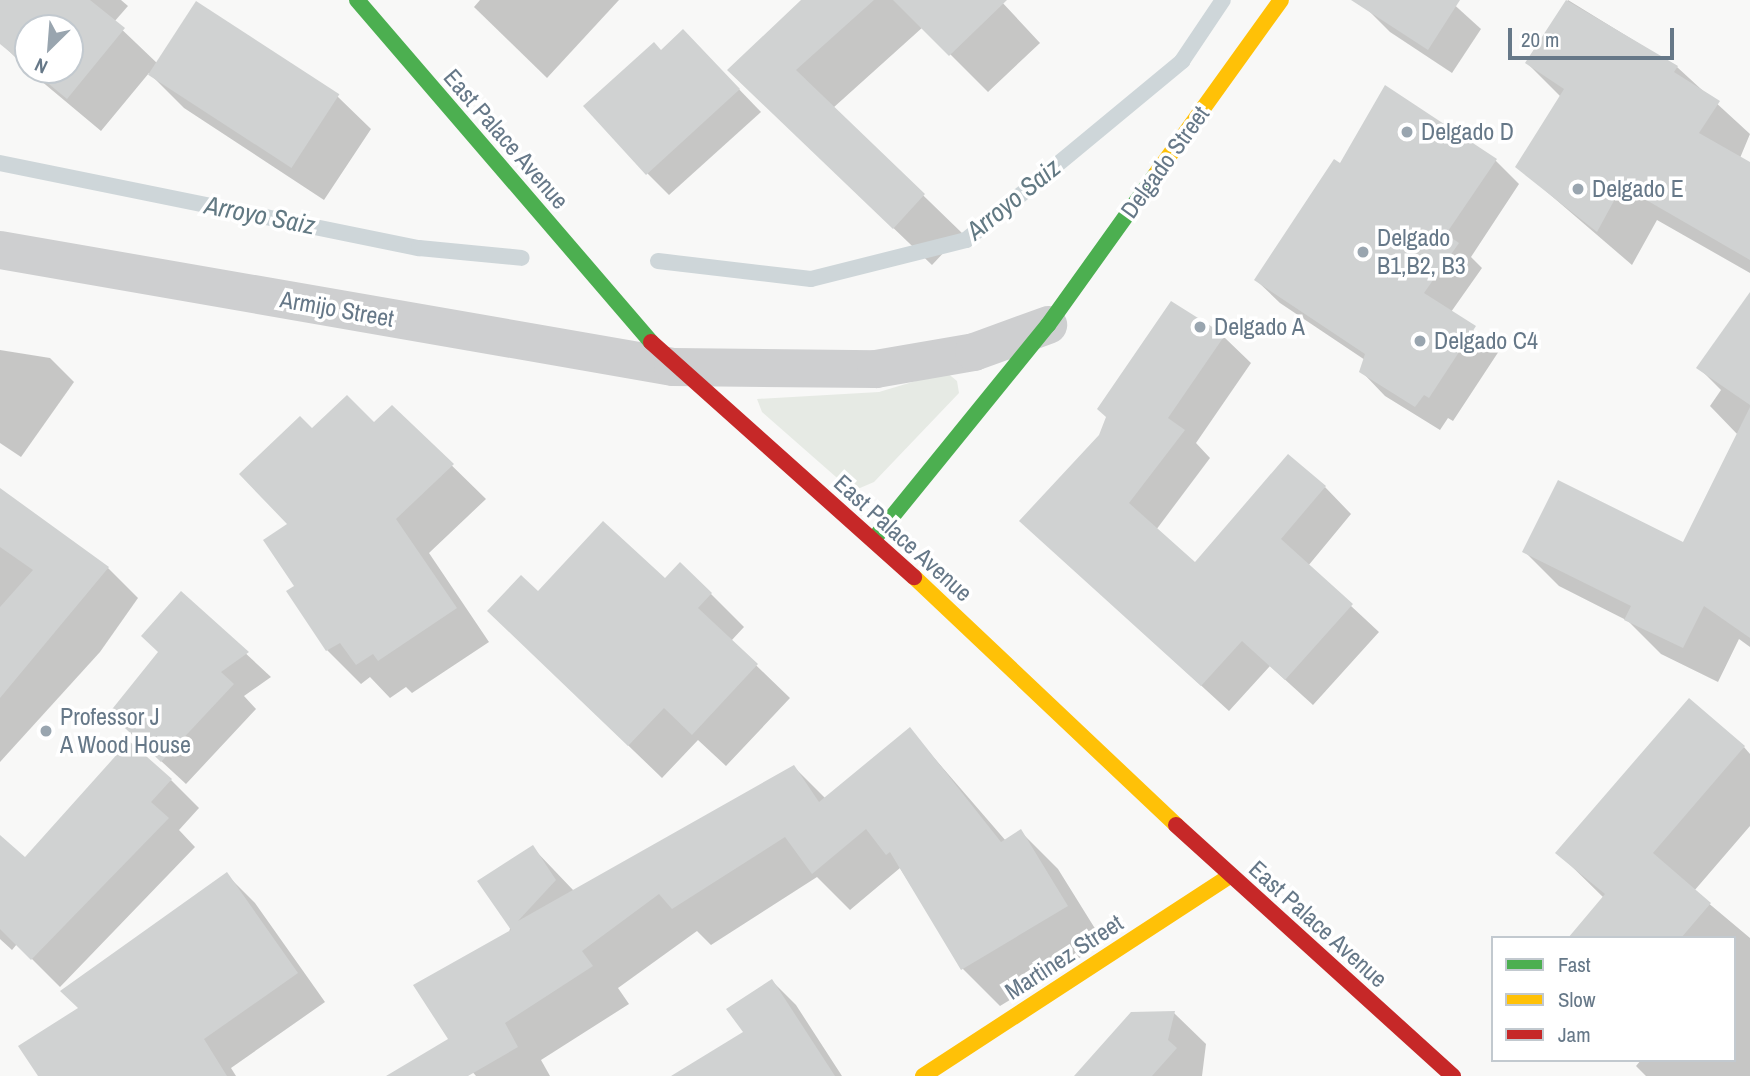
<!DOCTYPE html>
<html>
<head>
<meta charset="utf-8">
<style>
	body { margin:0 }
	#map { position:relative; width:1750px; height:1076px; overflow:hidden; background:#f8f8f7; font-family:"Archivo Narrow",sans-serif }
	div>[style] { position:absolute }
	.green>* { inset:0; background:#e6eae4 }
	.shadow>* { inset:0; background:#0003 }
	.stream>* { height:16px; margin:-8px; padding:0 8px; transform-origin:8px; border-radius:8px; background:#ced6d9 }
	.building>* { inset:0; background:#d0d2d2; transform-origin:0 0 }
	.street>* { height:38px; margin:-19px; padding:0 19px; transform-origin:19px; border-radius:19px; background:#cecfd0 }
	.fast>* { height:16px; margin:-8px; padding:0 8px; transform-origin:8px; border-radius:8px; background:#4caf50 }
	.slow>* { height:16px; margin:-8px; padding:0 8px; transform-origin:8px; border-radius:8px; background:#ffc107 }
	.jam>* { height:16px; margin:-8px; padding:0 8px; transform-origin:8px; border-radius:8px; background:#c62828 }
	.dots>* { width:19px; height:19px; translate:-50% -50%; box-sizing:border-box; border:4px solid #fff; border-radius:50% }
	span { translate:-50% -50%; white-space:nowrap; text-align:center; line-height:1.15; -webkit-text-stroke:7px #fff; paint-order:stroke }
	.poi-label { font-size:24px; color:#667888 }
	.left { translate:0 -50%; text-align:left }
	.street-label { font-size:24px; color:#667888 }
	.water-label { font-size:26px; color:#627983; font-style:italic }
	.legend { position:absolute; left:1491px; top:936px; width:245px; height:126px; box-sizing:border-box; background:#fff; border:2px solid #c2c9cf; margin:0; padding:9px 12px; list-style:none; font-size:21px; color:#667888 }
	.legend li { display:flex; align-items:center; gap:14px; height:35px }
	.legend b { width:35px; border:2px solid #c2c9cf }
	.north { position:absolute; left:14px; top:14px; width:70px; height:70px; box-sizing:border-box; background:#fff; border:2px solid #c2c9cf; border-radius:50%; rotate:205deg; font-size:19px; font-weight:700; line-height:28px; text-align:center; color:#667888 }
	.north::after { content:''; display:block; margin:auto; width:24px; height:32px; background:#99a5af; clip-path:polygon(50% 0,100% 100%,50% 72%,0 100%) }
	.scale { position:absolute; left:1508px; top:28px; width:166px; height:32px; box-sizing:border-box; border:4px solid #667888; border-top:0; padding-left:9px; font-size:21px; line-height:24px; white-space:nowrap; color:#667888; -webkit-text-stroke:5px #fff; paint-order:stroke }
</style>
</head>
<body>
<div id="map">
	<div class="green">
		<div style="clip-path:polygon(946px 372px,957px 381px,959px 393px,874px 482px,860px 488px,844px 484px,762px 412px,757px 399px,879px 392px)"></div>
	</div>
	<div class="shadow">
		<div style="clip-path:polygon(0 0,121px 0,128px 6px,114px 22px,158px 64px,337px 96px,371px 129px,324px 200px,184px 108px,149px 73px,101px 131px,28px 70px,70px 70px,70px 28px,28px 28px,28px 70px,4px 46px)"></div>
		<div style="clip-path:polygon(480px 0,619px 0,547px 78px,474px 7px)"></div>
		<div style="clip-path:polygon(804px 0,1000px 0,1040px 43px,988px 92px,923px 27px,833px 108px,962px 233px,932px 265px,767px 107px)"></div>
		<div style="clip-path:polygon(1371px 0,1449px 0,1481px 29px,1452px 73px,1390px 32px,1366px 8px)"></div>
		<div style="clip-path:polygon(1568px 0,1677px 67px,1750px 134px,1740px 158px,1750px 164px,1750px 273px,1657px 220px,1632px 265px,1518px 167px,1561px 97px,1527px 63px)"></div>
		<div style="clip-path:polygon(661px 52px,705px 54px,761px 112px,669px 195px,647px 173px)"></div>
		<div style="clip-path:polygon(1495px 160px,1519px 184px,1471px 257px,1482px 268px,1451px 312px,1499px 351px,1453px 421px,1448px 418px,1440px 430px,1385px 396px,1361px 371px,1365px 360px,1280px 303px,1256px 280px,1340px 165px)"></div>
		<div style="clip-path:polygon(1750px 295px,1750px 647px,1739px 639px,1718px 682px,1661px 654px,1628px 621px,1559px 586px,1524px 551px,1683px 544px,1738px 435px,1710px 406px,1721px 390px,1698px 367px)"></div>
		<div style="clip-path:polygon(1224px 337px,1251px 363px,1196px 443px,1210px 458px,1156px 530px,1195px 565px,1325px 487px,1351px 514px,1308px 566px,1379px 632px,1313px 705px,1270px 666px,1229px 711px,1021px 521px)"></div>
		<div style="clip-path:polygon(0 350px,50px 358px,74px 382px,21px 457px,0 443px)"></div>
		<div style="clip-path:polygon(392px 407px,486px 499px,429px 553px,489px 642px,412px 693px,406px 687px,390px 698px,370px 677px,361px 684px,327px 650px,297px 586px,289px 525px,312px 430px,374px 424px)"></div>
		<div style="clip-path:polygon(0 510px,108px 568px,138px 598px,100px 652px,0 762px)"></div>
		<div style="clip-path:polygon(665px 580px,711px 594px,744px 627px,731px 641px,790px 698px,726px 766px,698px 740px,662px 778px,522px 643px,538px 593px)"></div>
		<div style="clip-path:polygon(182px 594px,271px 677px,244px 696px,256px 709px,186px 784px,135px 737px)"></div>
		<div style="clip-path:polygon(910px 730px,1006px 841px,1021px 832px,1058px 869px,1104px 943px,1000px 1006px,963px 969px,900px 868px,850px 910px,817px 877px,711px 945px,697px 931px,618px 988px,629px 1004px,541px 1060px,550px 1076px,476px 1076px,470px 1069px,533px 848px,574px 891px,794px 767px,826px 799px)"></div>
		<div style="clip-path:polygon(1744px 747px,1750px 754px,1750px 826px,1694px 891px,1750px 938px,1750px 1076px,1646px 1076px,1636px 1066px,1641px 1060px,1734px 1060px,1734px 938px,1576px 938px,1604px 898px,1558px 853px)"></div>
		<div style="clip-path:polygon(171px 780px,199px 808px,179px 830px,195px 847px,60px 987px,17px 944px,12px 950px,0 939px,0 837px,25px 859px)"></div>
		<div style="clip-path:polygon(227px 875px,255px 903px,325px 1002px,231px 1068px,236px 1076px,40px 1076px,80px 1009px)"></div>
		<div style="clip-path:polygon(772px 981px,796px 1005px,842px 1076px,674px 1076px,746px 1033px)"></div>
		<div style="clip-path:polygon(1174px 1013px,1206px 1044px,1202px 1076px,1076px 1076px)"></div>
	</div>
	<div class="stream">
		<div style="left:0;top:163px;width:428px;rotate:11.5deg"></div>
		<div style="left:419px;top:248px;width:103px;rotate:5.5deg"></div>
		<div style="left:658px;top:261px;width:154px;rotate:6.7deg"></div>
		<div style="left:811px;top:279px;width:160px;rotate:-14.1deg"></div>
		<div style="left:966px;top:240px;width:281px;rotate:-39.6deg"></div>
		<div style="left:1182px;top:61px;width:73px;rotate:-56.1deg"></div>
	</div>
	<div class="building">
		<div style="clip-path:polygon(0 0,90px 0,125px 28px,67px 99px,32px 70px,70px 70px,70px 28px,28px 28px,28px 67px,0 44px)"></div>
		<div style="clip-path:polygon(801px 0,874px 0,796px 70px,925px 194px,893px 229px,727px 70px)"></div>
		<div style="clip-path:polygon(893px 0,1007px 0,949px 56px)"></div>
		<div style="clip-path:polygon(1351px 0,1460px 0,1428px 50px)"></div>
		<div style="clip-path:polygon(1566px 0,1678px 66px,1674px 72px,1720px 101px,1699px 133px,1750px 162px,1750px 260px,1622px 186px,1597px 232px,1515px 167px,1564px 89px,1525px 63px)"></div>
		<div style="left:196px;top:1px;width:171px;height:88px;rotate:33deg"></div>
		<div style="clip-path:polygon(683px 29px,740px 89px,646px 175px,583px 106px,654px 42px,661px 50px)"></div>
		<div style="clip-path:polygon(1385px 85px,1497px 159px,1446px 234px,1459px 243px,1424px 293px,1476px 326px,1429px 398px,1424px 395px,1415px 407px,1359px 372px,1365px 354px,1254px 280px,1334px 159px,1340px 163px)"></div>
		<div style="clip-path:polygon(1750px 292px,1750px 405px,1696px 368px)"></div>
		<div style="clip-path:polygon(1171px 301px,1225px 335px,1168px 418px,1185px 430px,1129px 503px,1195px 562px,1288px 454px,1326px 486px,1281px 539px,1353px 604px,1285px 680px,1242px 641px,1201px 686px,1019px 521px,1099px 435px,1106px 417px,1097px 409px)"></div>
		<div style="clip-path:polygon(347px 395px,374px 422px,392px 405px,454px 464px,396px 519px,457px 608px,378px 661px,373px 654px,356px 665px,340px 643px,326px 651px,286px 591px,294px 586px,263px 540px,287px 524px,239px 474px,300px 416px,312px 428px)"></div>
		<div style="clip-path:polygon(1750px 407px,1750px 638px,1704px 606px,1683px 648px,1624px 620px,1631px 606px,1522px 552px,1558px 480px,1683px 542px)"></div>
		<div style="clip-path:polygon(0 488px,109px 567px,0 698px,0 607px,33px 570px,0 547px)"></div>
		<div style="clip-path:polygon(603px 521px,665px 578px,680px 562px,712px 593px,698px 608px,758px 664px,692px 735px,664px 708px,628px 746px,487px 611px,521px 575px,538px 591px)"></div>
		<div style="clip-path:polygon(181px 591px,249px 652px,221px 672px,234px 684px,161px 762px,109px 713px,158px 652px,141px 636px)"></div>
		<div style="clip-path:polygon(1689px 698px,1745px 746px,1653px 853px,1711px 903px,1681px 938px,1568px 938px,1605px 894px,1555px 853px)"></div>
		<div style="clip-path:polygon(910px 727px,1001px 842px,1021px 829px,1068px 906px,961px 970px,890px 852px,886px 855px,866px 829px,812px 874px,785px 837px,672px 909px,659px 894px,582px 951px,593px 966px,505px 1023px,518px 1047px,468px 1076px,386px 1076px,448px 1039px,413px 985px,511px 930px,477px 881px,533px 845px,556px 880px,518px 921px,794px 765px,819px 802px)"></div>
		<div style="clip-path:polygon(129px 741px,172px 779px,151px 802px,169px 818px,31px 960px,0 929px,0 835px,25px 857px)"></div>
		<div style="clip-path:polygon(227px 872px,298px 973px,204px 1039px,227px 1076px,38px 1076px,18px 1046px,78px 1008px,60px 991px)"></div>
		<div style="clip-path:polygon(772px 979px,835px 1076px,671px 1076px,743px 1032px,726px 1009px)"></div>
		<div style="clip-path:polygon(1175px 1011px,1168px 1040px,1177px 1048px,1152px 1076px,1074px 1076px,1131px 1012px)"></div>
	</div>
	<div class="street">
		<div style="left:0;top:250px;width:683px;rotate:9.86deg"></div>
		<div style="left:673px;top:367px;width:203px;rotate:0.6deg"></div>
		<div style="left:876px;top:369px;width:99px;rotate:-9.8deg"></div>
		<div style="left:974px;top:352px;width:79px;rotate:-20deg"></div>
	</div>
	<div class="fast">
		<div style="left:357px;top:0;width:451px;rotate:49.3deg"></div>
		<div style="left:874px;top:539px;width:276px;rotate:-50.9deg"></div>
		<div style="left:1048px;top:325px;width:186px;rotate:-54.4deg"></div>
	</div>
	<div class="slow">
		<div style="left:1156px;top:174px;width:214px;rotate:-54.3deg"></div>
		<div style="left:914px;top:577px;width:361px;rotate:43.4deg"></div>
		<div style="left:923px;top:1076px;width:366px;rotate:-33.1deg"></div>
	</div>
	<div class="jam">
		<div style="left:651px;top:342px;width:353px;rotate:41.8deg"></div>
		<div style="left:1176px;top:825px;width:374px;rotate:42.2deg"></div>
	</div>
	<div class="dots">
		<div style="left:1407px;top:132px;background:#99a5af"></div>
		<div style="left:1578px;top:189px;background:#99a5af"></div>
		<div style="left:1363px;top:252px;background:#99a5af"></div>
		<div style="left:1200px;top:327px;background:#99a5af"></div>
		<div style="left:1420px;top:341px;background:#99a5af"></div>
		<div style="left:46px;top:731px;background:#99a5af"></div>
	</div>
	<div class="poi-label">
		<span class="left" style="left:1421px;top:132px">Delgado D</span>
		<span class="left" style="left:1592px;top:189px">Delgado E</span>
		<span class="left" style="left:1377px;top:252px">Delgado<br>B1,B2, B3</span>
		<span class="left" style="left:1214px;top:327px">Delgado A</span>
		<span class="left" style="left:1434px;top:341px">Delgado C4</span>
		<span class="left" style="left:60px;top:731px">Professor J<br>A Wood House</span>
	</div>
	<div class="street-label">
		<span style="left:506px;top:139px;rotate:49deg">East Palace Avenue</span>
		<span style="left:1165px;top:162px;rotate:-54deg">Delgado Street</span>
		<span style="left:337px;top:309px;rotate:10deg">Armijo Street</span>
		<span style="left:903px;top:538px;rotate:42deg">East Palace Avenue</span>
		<span style="left:1318px;top:924px;rotate:42deg">East Palace Avenue</span>
		<span style="left:1064px;top:957px;rotate:-33deg">Martinez Street</span>
	</div>
	<div class="water-label">
		<span style="left:1013px;top:199px;rotate:-39deg">Arroyo Saiz</span>
		<span style="left:260px;top:215px;rotate:11deg">Arroyo Saiz</span>
	</div>
	<ul class="legend">
	<li><b style="height:9px;background:#4caf50"></b>Fast</li>
	<li><b style="height:9px;background:#ffc107"></b>Slow</li>
	<li><b style="height:9px;background:#c62828"></b>Jam</li>
	</ul>
	<div class="north">N</div>
	<div class="scale">20 m</div>
</div>
</body>
</html>
